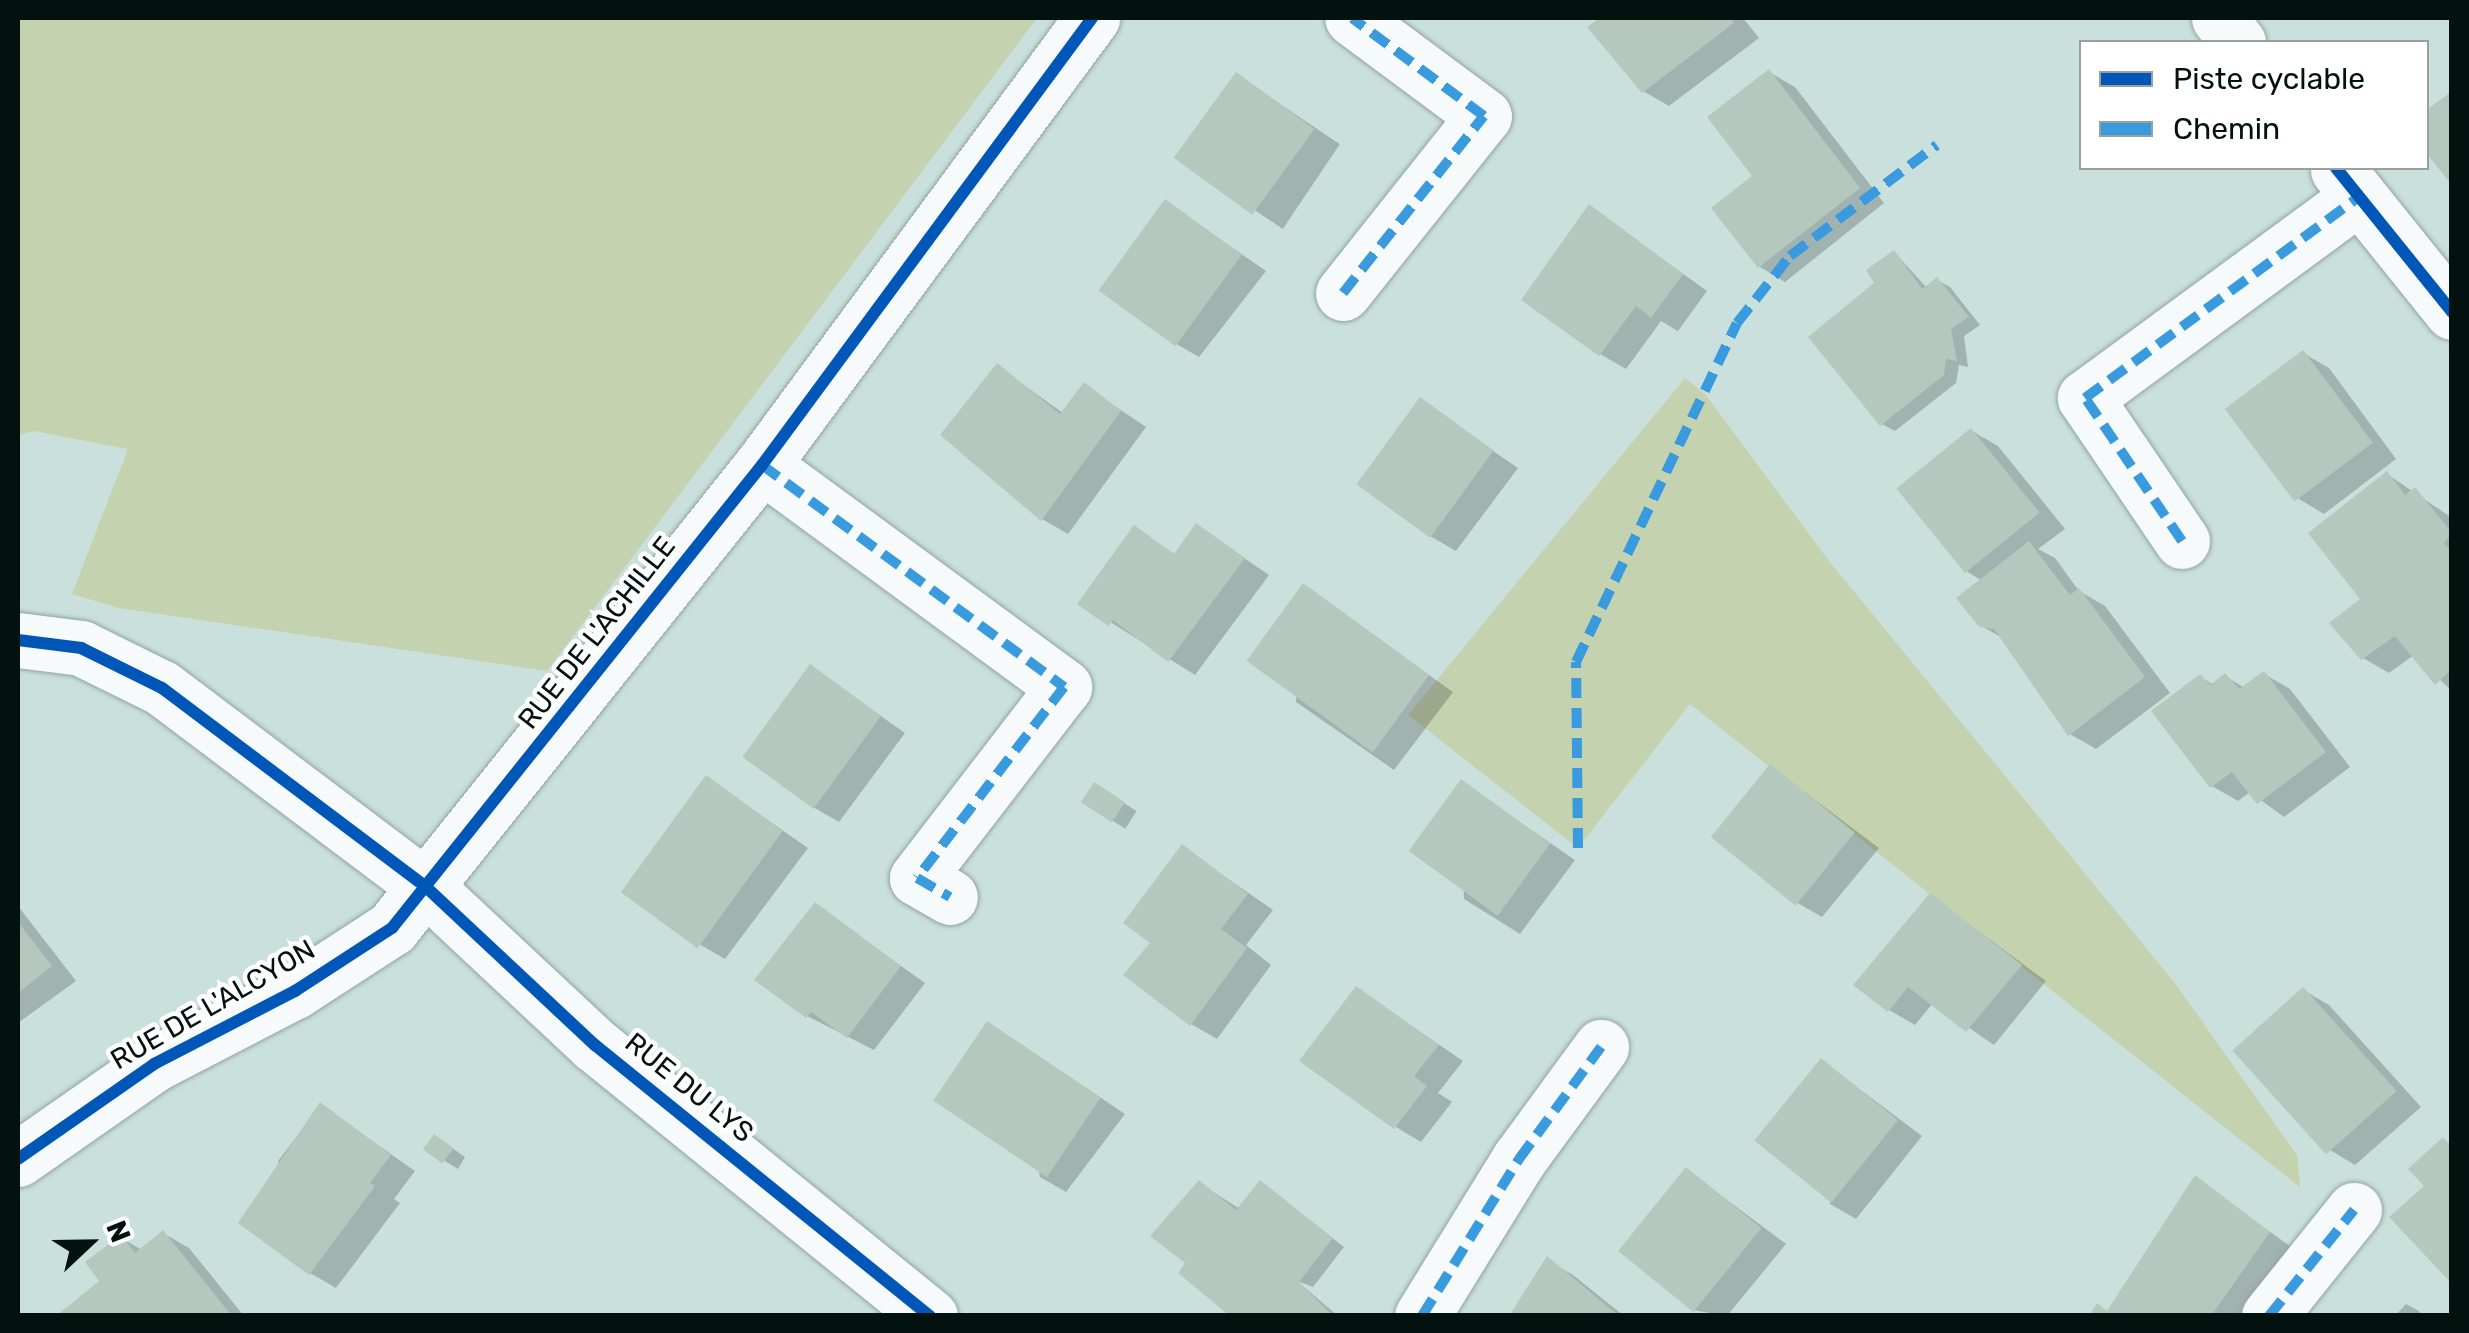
<!DOCTYPE html>
<html>
<head>
<meta charset="utf-8">
<style>
	body { margin:0 }
	#map { position:relative; width:2469px; height:1333px; overflow:hidden; background:#c9e0dc; font-family:Rubik,sans-serif }
	div>[style] { position:absolute }
	.green>* { inset:0; background:#c5d2b0 }
	.shadow>* { inset:0; background:#0003; transform-origin:0 0 }
	.building>* { inset:0; background:#b4c8bd; transform-origin:0 0 }
	.roads { filter:drop-shadow(0 0 2px #91a4a1) drop-shadow(0 0 2px #91a4a1) }
	.street>* { height:55px; margin:-27.5px; padding:0 27.5px; transform-origin:27.5px; border-radius:27.5px; background:#f7fafa }
	.quiet>* { height:10px; margin-top:-5px; transform-origin:0; background:repeating-linear-gradient(90deg,#399ade 0 20px,transparent 0 30px) }
	.cycleway>* { height:12px; margin:-6px; padding:0 6px; transform-origin:6px; border-radius:6px; background:#0057b8 }
	span { translate:-50% -50%; white-space:nowrap; text-align:center; line-height:1.15; -webkit-text-stroke:9px #fff; paint-order:stroke }
	.street-label { font-size:28px; color:#03120f }
	.frame { position:absolute; inset:0; border:20px solid #03120f; pointer-events:none }
	.legend { position:absolute; left:2079px; top:40px; width:350px; height:130px; box-sizing:border-box; background:#fff; border:2px solid #9aa09f; margin:0; padding:12px 18px; list-style:none; font-size:30px; color:#03120f }
	.legend li { display:flex; align-items:center; gap:20px; height:50px }
	.legend b { width:50px; border:2px solid #9aa09f }
	.north { position:absolute; left:40px; top:1193px; width:100px; height:100px; -webkit-text-stroke:8px #fff; paint-order:stroke; rotate:68deg; font-size:28px; font-weight:700; line-height:40px; text-align:center; color:#03120f }
	.north::after { content:''; display:block; margin:auto; width:35px; height:45px; background:#03120f; clip-path:polygon(50% 0,100% 100%,50% 72%,0 100%) }
</style>
</head>
<body>
<div id="map">
	<div class="green">
		<div style="clip-path:polygon(18px 18px,1037px 18px,547px 671px,119px 608px,72px 594px,128px 449px,34px 431px,18px 435px)"></div>
		<div style="clip-path:polygon(1685px 378px,1705px 394px,1829px 561px,2174px 982px,2297px 1155px,2300px 1187px,1690px 704px,1578px 848px,1408px 715px)"></div>
	</div>
	<div class="shadow">
		<div style="clip-path:polygon(1604px 18px,1743px 18px,1759px 38px,1669px 106px,1643px 91px,1591px 28px)"></div>
		<div style="clip-path:polygon(1769px 72px,1795px 87px,1884px 203px,1785px 282px,1760px 267px)"></div>
		<div style="left:1237px;top:75px;width:124px;height:102px;rotate:34deg"></div>
		<div style="clip-path:polygon(1166px 202px,1266px 271px,1199px 357px,1173px 342px)"></div>
		<div style="clip-path:polygon(1590px 207px,1707px 291px,1678px 331px,1661px 321px,1626px 369px,1600px 354px)"></div>
		<div style="clip-path:polygon(1895px 253px,1927px 288px,1937px 280px,1950px 287px,1980px 325px,1964px 336px,1968px 367px,1959px 365px,1956px 383px,1895px 431px,1882px 424px,1878px 284px)"></div>
		<div style="clip-path:polygon(2303px 353px,2329px 368px,2396px 459px,2324px 514px,2299px 499px)"></div>
		<div style="clip-path:polygon(997px 366px,1063px 413px,1085px 386px,1146px 427px,1068px 534px,1042px 519px)"></div>
		<div style="clip-path:polygon(1420px 401px,1518px 468px,1456px 551px,1430px 536px)"></div>
		<div style="clip-path:polygon(1972px 431px,1998px 446px,2065px 529px,2038px 549px,2055px 558px,2079px 591px,2105px 606px,2170px 693px,2096px 749px,2070px 734px,2006px 640px,1980px 625px,1982px 581px,1965px 570px)"></div>
		<div style="clip-path:polygon(2387px 474px,2452px 518px,2452px 691px,2414px 655px,2389px 673px,2363px 658px,2364px 600px)"></div>
		<div style="clip-path:polygon(1197px 526px,1269px 575px,1195px 675px,1080px 603px,1135px 528px,1176px 555px)"></div>
		<div style="clip-path:polygon(1303px 586px,1453px 692px,1394px 770px,1296px 702px)"></div>
		<div style="clip-path:polygon(811px 667px,905px 733px,839px 822px,813px 807px)"></div>
		<div style="clip-path:polygon(2264px 674px,2290px 689px,2350px 767px,2284px 817px,2250px 792px,2238px 801px,2212px 786px,2200px 677px,2214px 685px,2225px 676px,2245px 688px)"></div>
		<div style="clip-path:polygon(1771px 767px,1879px 848px,1822px 917px,1796px 902px)"></div>
		<div style="clip-path:polygon(707px 778px,808px 848px,725px 959px,699px 944px)"></div>
		<div style="clip-path:polygon(1461px 782px,1575px 860px,1520px 934px,1464px 899px)"></div>
		<div style="left:1095px;top:785px;width:49px;height:21px;rotate:32deg"></div>
		<div style="clip-path:polygon(1182px 847px,1273px 910px,1246px 945px,1271px 965px,1217px 1039px,1191px 1024px,1153px 942px)"></div>
		<div style="clip-path:polygon(1931px 896px,2046px 981px,1994px 1045px,1933px 1003px,1915px 1025px,1889px 1010px)"></div>
		<div style="clip-path:polygon(815px 905px,925px 983px,874px 1050px,807px 1016px)"></div>
		<div style="clip-path:polygon(18px 906px,76px 981px,18px 1023px)"></div>
		<div style="clip-path:polygon(1357px 989px,1463px 1061px,1438px 1093px,1452px 1102px,1421px 1142px,1396px 1127px)"></div>
		<div style="clip-path:polygon(2303px 990px,2329px 1005px,2421px 1107px,2355px 1165px,2330px 1150px)"></div>
		<div style="clip-path:polygon(1013px 1039px,1125px 1114px,1066px 1192px,1040px 1177px)"></div>
		<div style="clip-path:polygon(1822px 1061px,1922px 1136px,1856px 1219px,1830px 1204px)"></div>
		<div style="clip-path:polygon(321px 1105px,415px 1171px,394px 1199px,400px 1203px,336px 1288px,310px 1273px,278px 1161px)"></div>
		<div style="clip-path:polygon(448px 1145px,465px 1157px,458px 1169px,427px 1150px)"></div>
		<div style="clip-path:polygon(1687px 1170px,1786px 1244px,1727px 1316px,1693px 1310px)"></div>
		<div style="clip-path:polygon(2195px 1178px,2294px 1249px,2243px 1316px,2092px 1316px,2109px 1313px)"></div>
		<div style="clip-path:polygon(1199px 1183px,1240px 1209px,1261px 1183px,1344px 1247px,1313px 1287px,1297px 1281px,1338px 1316px,1234px 1316px,1188px 1263px)"></div>
		<div style="clip-path:polygon(163px 1233px,189px 1248px,244px 1316px,60px 1316px,103px 1281px,121px 1238px,142px 1250px)"></div>
		<div style="clip-path:polygon(1547px 1260px,1573px 1275px,1624px 1316px,1512px 1316px)"></div>
		<div style="clip-path:polygon(2406px 1304px,2419px 1311px,2423px 1316px,2395px 1316px)"></div>
	</div>
	<div class="building">
		<div style="clip-path:polygon(1600px 18px,1731px 18px,1734px 23px,1642px 93px,1587px 27px)"></div>
		<div style="clip-path:polygon(1769px 69px,1860px 188px,1758px 268px,1711px 208px,1752px 176px,1707px 117px)"></div>
		<div style="left:1236px;top:72px;width:97px;height:106px;rotate:36deg"></div>
		<div style="clip-path:polygon(2452px 91px,2452px 185px,2426px 153px,2428px 109px)"></div>
		<div style="left:1165px;top:199px;width:95px;height:113px;rotate:36deg"></div>
		<div style="clip-path:polygon(1589px 204px,1683px 274px,1651px 318px,1636px 306px,1599px 356px,1521px 300px)"></div>
		<div style="clip-path:polygon(1894px 250px,1922px 289px,1937px 277px,1969px 317px,1951px 329px,1957px 361px,1946px 359px,1944px 375px,1880px 426px,1808px 337px,1874px 283px,1866px 270px)"></div>
		<div style="left:2303px;top:350px;width:116px;height:98px;rotate:53deg"></div>
		<div style="clip-path:polygon(997px 363px,1060px 414px,1084px 382px,1121px 411px,1041px 521px,940px 435px)"></div>
		<div style="left:1420px;top:397px;width:91px;height:108px;rotate:36deg"></div>
		<div style="left:1971px;top:428px;width:109px;height:96px;rotate:51deg"></div>
		<div style="clip-path:polygon(2387px 471px,2405px 495px,2415px 487px,2452px 533px,2444px 543px,2452px 552px,2452px 669px,2435px 685px,2395px 636px,2361px 660px,2329px 623px,2360px 599px,2308px 533px)"></div>
		<div style="clip-path:polygon(1196px 523px,1245px 558px,1168px 662px,1113px 620px,1108px 626px,1077px 604px,1134px 525px,1174px 554px)"></div>
		<div style="clip-path:polygon(2029px 541px,2070px 595px,2079px 588px,2145px 677px,2068px 736px,1994px 629px,1979px 627px,1956px 598px)"></div>
		<div style="left:1303px;top:583px;width:156px;height:96px;rotate:36deg"></div>
		<div style="left:810px;top:664px;width:88px;height:115px;rotate:36deg"></div>
		<div style="clip-path:polygon(2264px 671px,2326px 752px,2257px 804px,2232px 772px,2210px 788px,2151px 711px,2200px 674px,2210px 685px,2225px 673px,2239px 689px)"></div>
		<div style="left:1770px;top:764px;width:109px;height:94px;rotate:39deg"></div>
		<div style="left:706px;top:775px;width:95px;height:145px;rotate:36deg"></div>
		<div style="left:1461px;top:779px;width:110px;height:89px;rotate:36deg"></div>
		<div style="left:1094px;top:782px;width:37px;height:24px;rotate:33deg"></div>
		<div style="clip-path:polygon(1182px 844px,1248px 894px,1221px 929px,1247px 948px,1190px 1026px,1123px 975px,1150px 943px,1123px 923px)"></div>
		<div style="clip-path:polygon(1930px 893px,2022px 965px,1966px 1032px,1908px 987px,1888px 1012px,1853px 985px)"></div>
		<div style="clip-path:polygon(815px 902px,901px 966px,847px 1038px,811px 1012px,806px 1018px,754px 980px)"></div>
		<div style="clip-path:polygon(18px 922px,52px 966px,18px 993px)"></div>
		<div style="clip-path:polygon(1356px 986px,1439px 1045px,1414px 1076px,1427px 1086px,1394px 1129px,1299px 1061px)"></div>
		<div style="left:2303px;top:987px;width:140px;height:95px;rotate:48deg"></div>
		<div style="left:987px;top:1021px;width:137px;height:96px;rotate:34deg"></div>
		<div style="left:1821px;top:1058px;width:99px;height:106px;rotate:39deg"></div>
		<div style="clip-path:polygon(320px 1102px,391px 1155px,370px 1183px,375px 1186px,309px 1275px,238px 1223px)"></div>
		<div style="left:434px;top:1134px;width:24px;height:19px;rotate:36deg"></div>
		<div style="clip-path:polygon(2443px 1137px,2452px 1146px,2452px 1284px,2389px 1217px,2424px 1186px,2408px 1169px)"></div>
		<div style="left:1686px;top:1167px;width:97px;height:108px;rotate:39deg"></div>
		<div style="clip-path:polygon(2195px 1175px,2270px 1232px,2211px 1316px,2089px 1316px,2097px 1303px,2107px 1311px)"></div>
		<div style="clip-path:polygon(1199px 1180px,1236px 1210px,1260px 1180px,1333px 1238px,1299px 1282px,1333px 1316px,1230px 1316px,1178px 1273px,1185px 1263px,1150px 1236px)"></div>
		<div style="clip-path:polygon(163px 1230px,232px 1316px,56px 1316px,99px 1281px,85px 1262px,121px 1235px,135px 1253px)"></div>
		<div style="clip-path:polygon(1547px 1256px,1619px 1316px,1509px 1316px)"></div>
	</div>
	<div class="roads">
		<div class="street">
			<div style="left:2219px;top:18px;width:31px;rotate:52deg"></div>
			<div style="left:2338px;top:170px;width:182px;rotate:51.2deg"></div>
			<div style="left:1343px;top:293px;width:226px;rotate:-51.5deg"></div>
			<div style="left:1484px;top:116px;width:164px;rotate:-143.4deg"></div>
			<div style="left:762px;top:465px;width:375px;rotate:36.3deg"></div>
			<div style="left:1064px;top:687px;width:241px;rotate:127.6deg"></div>
			<div style="left:917px;top:878px;width:38px;rotate:30deg"></div>
			<div style="left:2182px;top:541px;width:173px;rotate:-124.1deg"></div>
			<div style="left:2085px;top:398px;width:340px;rotate:-36.3deg"></div>
			<div style="left:18px;top:640px;width:64px;rotate:7.2deg"></div>
			<div style="left:81px;top:648px;width:90px;rotate:26.3deg"></div>
			<div style="left:162px;top:688px;width:332px;rotate:37deg"></div>
			<div style="left:427px;top:888px;width:230px;rotate:43.1deg"></div>
			<div style="left:595px;top:1045px;width:431px;rotate:39deg"></div>
			<div style="left:18px;top:1159px;width:166px;rotate:-34.9deg"></div>
			<div style="left:154px;top:1064px;width:159px;rotate:-27.4deg"></div>
			<div style="left:295px;top:991px;width:116px;rotate:-33deg"></div>
			<div style="left:392px;top:928px;width:593px;rotate:-51.37deg"></div>
			<div style="left:762px;top:465px;width:556px;rotate:-53.56deg"></div>
			<div style="left:1422px;top:1316px;width:185px;rotate:-58.3deg"></div>
			<div style="left:1519px;top:1159px;width:139px;rotate:-53.8deg"></div>
			<div style="left:2269px;top:1316px;width:136px;rotate:-51.3deg"></div>
		</div>
	</div>
	<div class="quiet">
		<div style="left:1343px;top:293px;width:226px;rotate:-51.5deg"></div>
		<div style="left:1484px;top:116px;width:164px;rotate:-143.4deg"></div>
		<div style="left:762px;top:465px;width:375px;rotate:36.3deg"></div>
		<div style="left:1064px;top:687px;width:241px;rotate:127.6deg"></div>
		<div style="left:917px;top:878px;width:38px;rotate:30deg"></div>
		<div style="left:2182px;top:541px;width:173px;rotate:-124.1deg"></div>
		<div style="left:2085px;top:398px;width:340px;rotate:-36.3deg"></div>
		<div style="left:1578px;top:848px;width:186px;rotate:-90.6deg"></div>
		<div style="left:1576px;top:662px;width:375px;rotate:-64.6deg"></div>
		<div style="left:1737px;top:323px;width:85px;rotate:-51.7deg"></div>
		<div style="left:1790px;top:256px;width:184px;rotate:-37.1deg"></div>
		<div style="left:1422px;top:1316px;width:185px;rotate:-58.3deg"></div>
		<div style="left:1519px;top:1159px;width:139px;rotate:-53.8deg"></div>
		<div style="left:2269px;top:1316px;width:136px;rotate:-51.3deg"></div>
	</div>
	<div class="cycleway">
		<div style="left:2336px;top:168px;width:185px;rotate:51.1deg"></div>
		<div style="left:18px;top:640px;width:64px;rotate:7.2deg"></div>
		<div style="left:81px;top:648px;width:90px;rotate:26.3deg"></div>
		<div style="left:162px;top:688px;width:332px;rotate:37deg"></div>
		<div style="left:427px;top:888px;width:230px;rotate:43.1deg"></div>
		<div style="left:595px;top:1045px;width:431px;rotate:39deg"></div>
		<div style="left:18px;top:1159px;width:166px;rotate:-34.9deg"></div>
		<div style="left:154px;top:1064px;width:159px;rotate:-27.4deg"></div>
		<div style="left:295px;top:991px;width:116px;rotate:-33deg"></div>
		<div style="left:392px;top:928px;width:593px;rotate:-51.37deg"></div>
		<div style="left:762px;top:465px;width:556px;rotate:-53.56deg"></div>
	</div>
	<div class="street-label">
		<span style="left:597px;top:633px;rotate:-52deg">RUE DE L'ACHILLE</span>
		<span style="left:213px;top:1005px;rotate:-30deg">RUE DE L'ALCYON</span>
		<span style="left:689px;top:1088px;rotate:39deg">RUE DU LYS</span>
	</div>
	<div class="frame"></div>
	<ul class="legend">
	<li><b style="height:12px;background:#0057b8"></b>Piste cyclable</li>
	<li><b style="height:12px;background:#399ade"></b>Chemin</li>
	</ul>
	<div class="north">N</div>
</div>
</body>
</html>
